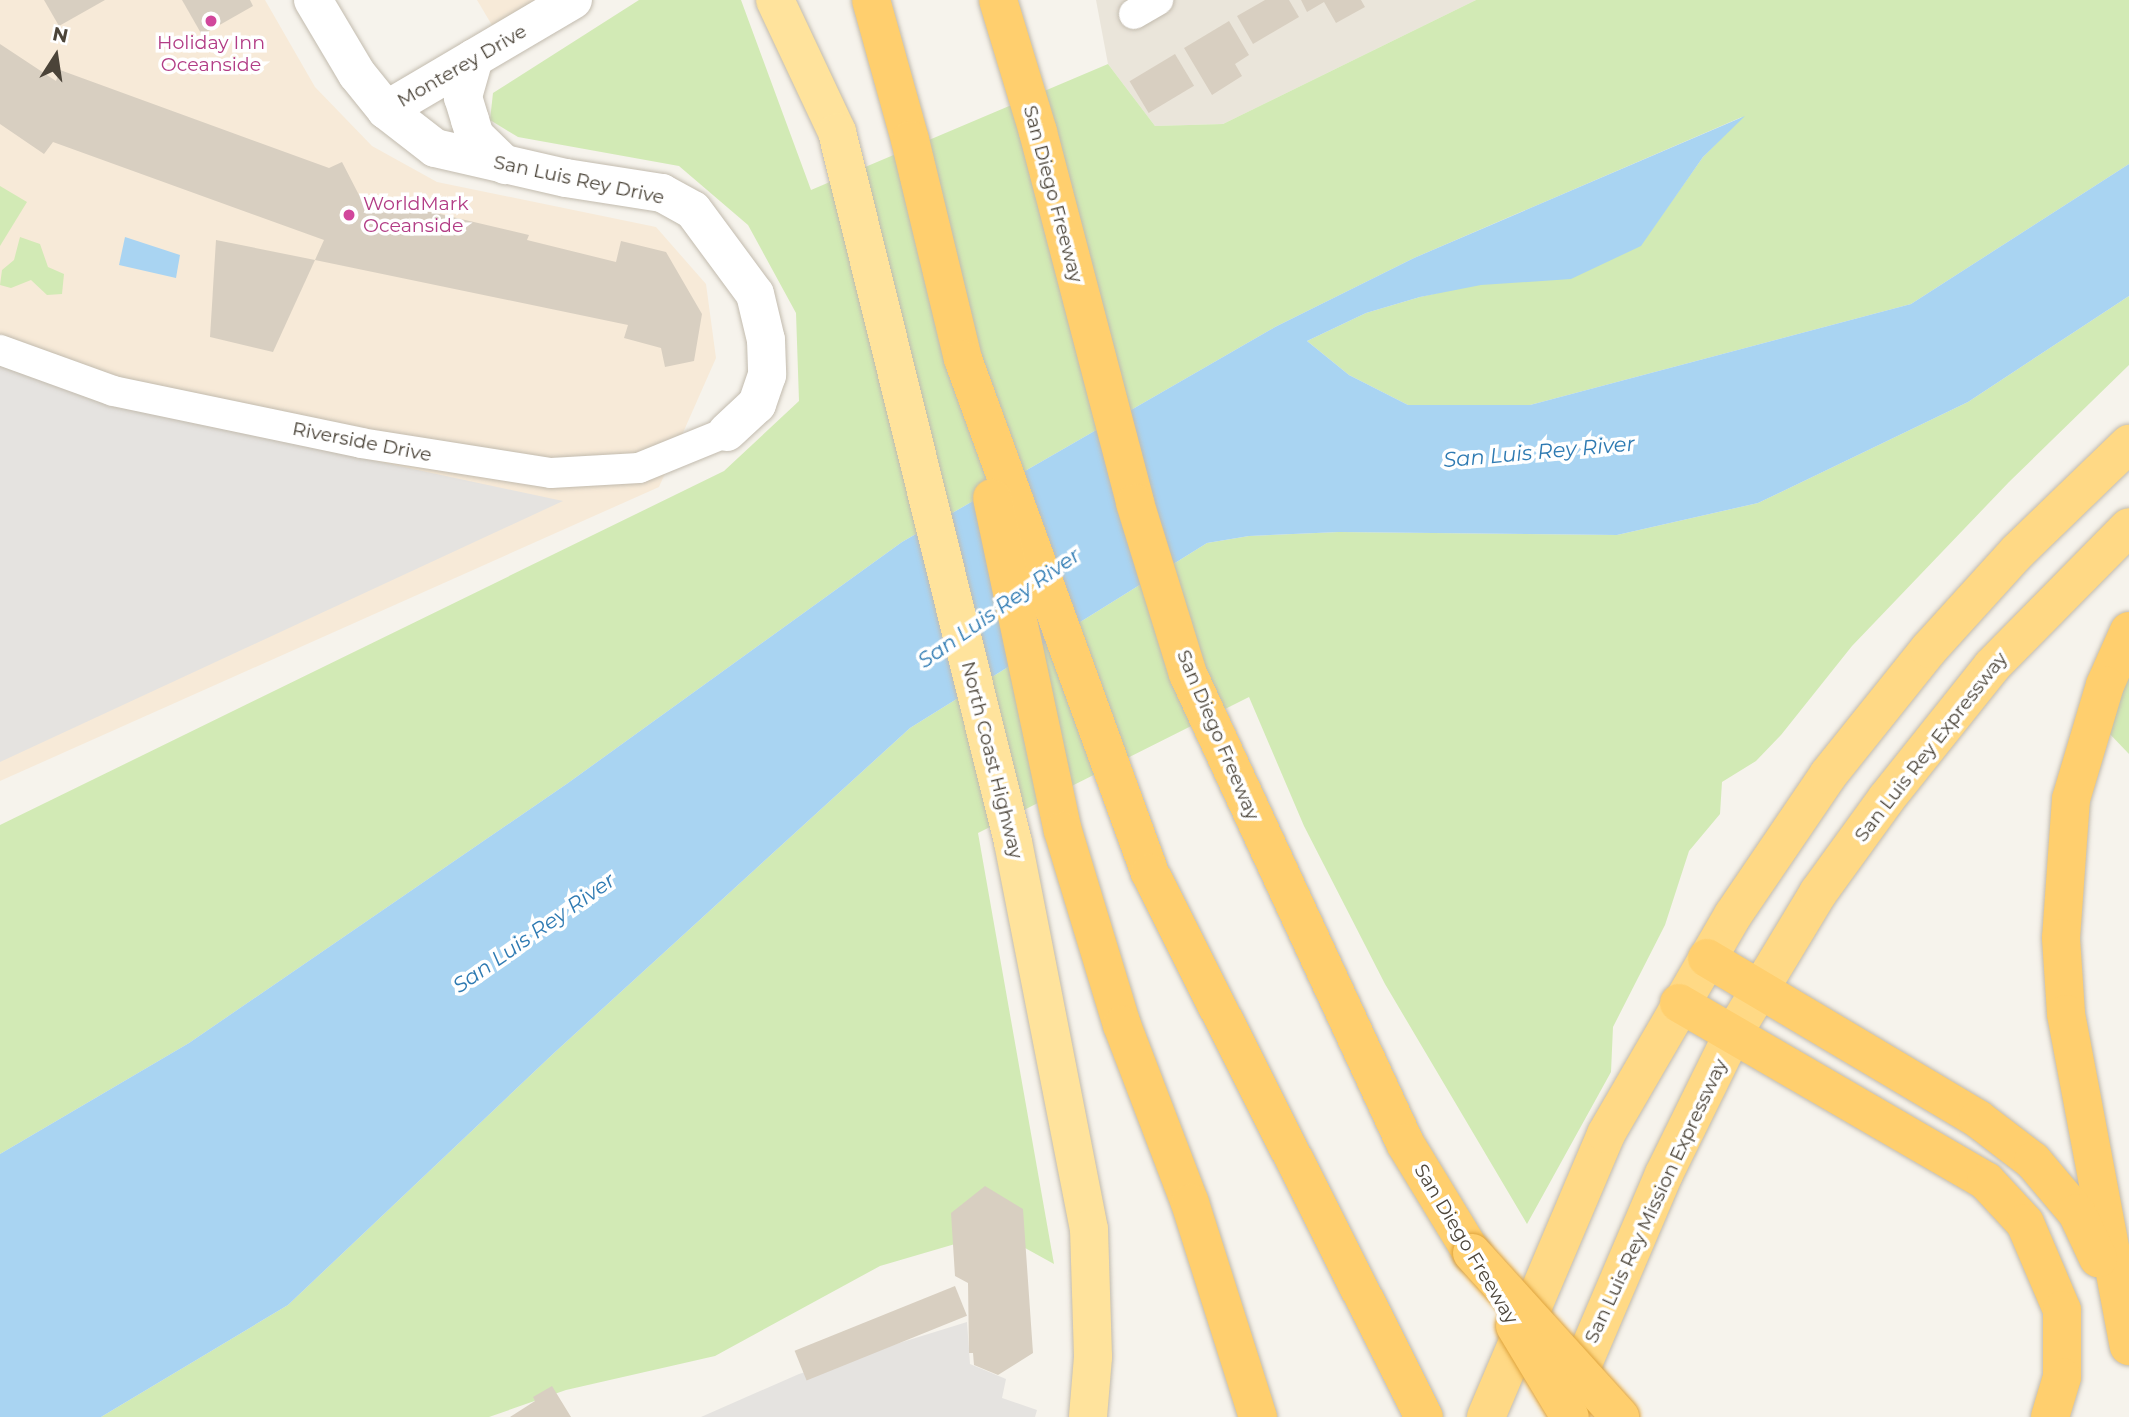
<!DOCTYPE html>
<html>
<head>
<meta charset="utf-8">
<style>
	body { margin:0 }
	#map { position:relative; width:2129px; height:1417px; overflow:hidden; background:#f6f3ec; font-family:Montserrat,sans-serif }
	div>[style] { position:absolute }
	.residential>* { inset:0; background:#eae5da }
	.commercial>* { inset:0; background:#f7ead8 }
	.green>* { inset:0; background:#d2eab5 }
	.parking>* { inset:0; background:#e5e3e0 }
	.water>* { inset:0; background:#a9d4f2 }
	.building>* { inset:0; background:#d8cfc1; transform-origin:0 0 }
	.roads { filter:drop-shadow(0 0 2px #c2bbae) drop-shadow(0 0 2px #c2bbae) }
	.minor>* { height:30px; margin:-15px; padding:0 15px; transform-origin:15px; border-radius:15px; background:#fff }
	.tertiary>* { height:38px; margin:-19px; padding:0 19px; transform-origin:19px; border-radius:19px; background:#fff }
	.primary>* { height:38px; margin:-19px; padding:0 19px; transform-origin:19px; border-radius:19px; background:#ffe39c }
	.trunk>* { height:38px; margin:-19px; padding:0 19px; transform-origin:19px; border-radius:19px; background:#ffd985 }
	.motorway>* { height:38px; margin:-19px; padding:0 19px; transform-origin:19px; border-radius:19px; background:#ffcf6e }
	.bridges { filter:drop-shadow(0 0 2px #e0a43c) drop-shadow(0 0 2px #e0a43c) }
	.motorway-bridge>* { height:38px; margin:-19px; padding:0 19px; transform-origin:19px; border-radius:19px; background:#ffcf6e }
	.dots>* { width:19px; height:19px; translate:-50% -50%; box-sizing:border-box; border:4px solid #fff; border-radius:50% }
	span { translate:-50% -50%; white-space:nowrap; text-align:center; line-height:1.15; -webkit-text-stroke:7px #fff; paint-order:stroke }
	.hotel-label { font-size:19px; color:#b23c85 }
	.left { translate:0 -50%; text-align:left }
	.street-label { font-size:19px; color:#4b4439 }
	.water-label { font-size:21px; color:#2e7ab2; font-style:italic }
	.north { position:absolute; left:21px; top:21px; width:70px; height:70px; -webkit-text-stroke:5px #fff; paint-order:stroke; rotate:12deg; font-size:19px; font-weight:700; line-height:28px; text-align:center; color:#4b4439 }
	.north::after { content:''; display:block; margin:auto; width:24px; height:32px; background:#4b4439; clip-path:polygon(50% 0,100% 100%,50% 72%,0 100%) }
</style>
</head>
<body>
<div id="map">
	<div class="residential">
		<div style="clip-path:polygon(1096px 0,1476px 0,1223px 124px,1155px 126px,1108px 64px)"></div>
	</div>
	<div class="commercial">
		<div style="clip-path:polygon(0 0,265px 0,315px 87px,372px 146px,437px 182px,656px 227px,706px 284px,716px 358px,659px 487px,0 781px)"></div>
		<div style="clip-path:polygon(477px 0,552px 0,496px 32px)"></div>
	</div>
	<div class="green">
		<div style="clip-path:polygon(639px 0,741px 0,811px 190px,1108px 64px,1155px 126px,1223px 124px,1476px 0,2129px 0,2129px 164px,1911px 304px,1530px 405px,1408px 405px,1349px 375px,1307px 341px,1366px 313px,1420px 297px,1640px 246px,1703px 157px,1742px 117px,1414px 258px,1275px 327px,902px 542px,568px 783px,189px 1043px,0 1154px,0 825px,724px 471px,799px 401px,796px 313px,748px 225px,679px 166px,518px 137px,490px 120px,493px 93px)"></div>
		<div style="clip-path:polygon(0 186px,27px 202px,0 246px)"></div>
		<div style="clip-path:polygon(20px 237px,40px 244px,48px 267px,64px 274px,62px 294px,47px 295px,31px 280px,11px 288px,0 285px,2px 270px,14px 260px)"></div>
		<div style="clip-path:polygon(2129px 296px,2129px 365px,2009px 482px,1852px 646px,1781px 735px,1756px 761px,1722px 782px,1720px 814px,1689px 851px,1665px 925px,1613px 1027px,1611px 1072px,1527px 1224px,1385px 984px,1304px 826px,1249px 697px,978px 833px,1054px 1264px,996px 1232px,880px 1266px,715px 1356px,566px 1390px,489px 1417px,101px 1417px,288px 1305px,554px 1053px,910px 728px,1207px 543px,1249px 536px,1339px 532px,1617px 535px,1758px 503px,1968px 402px)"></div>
		<div style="clip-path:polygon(2129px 666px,2129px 754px,2106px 730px)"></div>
	</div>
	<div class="parking">
		<div style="clip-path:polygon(0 362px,273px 439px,563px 501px,0 762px)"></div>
		<div style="clip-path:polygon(967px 1322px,970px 1364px,1006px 1379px,1002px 1398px,1037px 1410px,1035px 1417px,701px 1417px,799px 1374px)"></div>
	</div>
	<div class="water">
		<div style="clip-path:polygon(1745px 116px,1703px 157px,1641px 246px,1571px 279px,1481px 285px,1420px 297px,1366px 313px,1307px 341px,1349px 375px,1408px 405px,1530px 405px,1911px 304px,2129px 164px,2129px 296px,1968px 402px,1758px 503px,1617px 535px,1339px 532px,1249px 536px,1207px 543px,910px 728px,554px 1053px,288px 1305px,101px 1417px,0 1417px,0 1154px,189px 1043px,568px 783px,902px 542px,1275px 327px,1414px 258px)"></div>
		<div style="clip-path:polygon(125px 237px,180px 255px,176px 278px,119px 265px)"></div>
	</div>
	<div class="building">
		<div style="clip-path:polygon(44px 0,105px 0,59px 26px)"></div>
		<div style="clip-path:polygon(182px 0,250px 0,253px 6px,202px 35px)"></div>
		<div style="clip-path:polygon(1265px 0,1289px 0,1299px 17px,1253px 44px,1237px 16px)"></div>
		<div style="clip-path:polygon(1301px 0,1361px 0,1365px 7px,1336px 23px,1324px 2px,1307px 12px)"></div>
		<div style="clip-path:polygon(1229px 21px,1249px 55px,1235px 64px,1242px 76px,1212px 95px,1184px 48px)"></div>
		<div style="clip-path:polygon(0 44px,56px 81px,60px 70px,329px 168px,342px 162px,359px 195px,529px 235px,527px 240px,616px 262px,621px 241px,666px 252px,702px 314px,694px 361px,665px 367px,661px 348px,624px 338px,628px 325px,315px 260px,324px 240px,53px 142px,44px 154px,0 124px)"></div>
		<div style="left:1175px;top:54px;width:37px;height:53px;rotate:59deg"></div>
		<div style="clip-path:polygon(216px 240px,315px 260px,273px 352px,210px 337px)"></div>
		<div style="clip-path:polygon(985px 1186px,1023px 1209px,1033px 1353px,998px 1375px,974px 1365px,973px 1353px,969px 1353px,968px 1283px,955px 1276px,951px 1213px)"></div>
		<div style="left:955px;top:1286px;width:32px;height:173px;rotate:68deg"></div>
		<div style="clip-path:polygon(552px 1386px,571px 1417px,510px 1417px,535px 1401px,533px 1397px)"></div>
	</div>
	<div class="roads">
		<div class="minor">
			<div style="left:1134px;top:14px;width:28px;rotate:-30deg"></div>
			<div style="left:0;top:350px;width:120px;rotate:19.9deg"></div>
			<div style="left:113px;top:391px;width:253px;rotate:11.8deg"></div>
			<div style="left:361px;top:443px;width:192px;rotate:9deg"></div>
			<div style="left:551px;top:473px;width:88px;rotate:-3.3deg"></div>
			<div style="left:639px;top:468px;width:95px;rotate:-22.2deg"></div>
		</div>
		<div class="tertiary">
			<div style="left:313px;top:0;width:86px;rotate:59.3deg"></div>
			<div style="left:357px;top:74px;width:46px;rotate:51.1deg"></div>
			<div style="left:386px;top:110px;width:62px;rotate:37.8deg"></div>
			<div style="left:435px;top:148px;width:134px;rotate:12.9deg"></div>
			<div style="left:566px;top:178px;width:97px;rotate:8.9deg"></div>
			<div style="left:662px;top:193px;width:35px;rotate:29deg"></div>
			<div style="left:693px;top:210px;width:104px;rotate:53.6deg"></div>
			<div style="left:755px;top:294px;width:47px;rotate:76.6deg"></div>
			<div style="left:766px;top:340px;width:35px;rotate:88deg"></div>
			<div style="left:767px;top:375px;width:31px;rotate:109deg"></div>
			<div style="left:757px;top:404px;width:41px;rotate:137deg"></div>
			<div style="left:474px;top:58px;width:41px;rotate:105.8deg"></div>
			<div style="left:463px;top:97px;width:24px;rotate:73deg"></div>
			<div style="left:470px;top:120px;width:17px;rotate:73deg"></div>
			<div style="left:475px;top:136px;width:42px;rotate:44deg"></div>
			<div style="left:386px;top:110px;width:217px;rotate:-30.5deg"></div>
		</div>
		<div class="primary">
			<div style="left:775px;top:0;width:146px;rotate:64.8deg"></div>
			<div style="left:837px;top:132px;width:731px;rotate:76.08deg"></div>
			<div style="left:1013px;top:842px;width:394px;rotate:78.9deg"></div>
			<div style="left:1089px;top:1229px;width:128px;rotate:88.2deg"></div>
			<div style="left:1093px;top:1357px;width:60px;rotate:94.8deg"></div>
		</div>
		<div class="trunk">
			<div style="left:1568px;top:1399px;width:245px;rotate:-66.9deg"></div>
			<div style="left:1664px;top:1174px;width:156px;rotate:-63.8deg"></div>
			<div style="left:1733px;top:1034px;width:165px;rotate:-58.9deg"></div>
			<div style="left:1818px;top:893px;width:116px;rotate:-54.1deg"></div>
			<div style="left:1886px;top:799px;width:170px;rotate:-51.4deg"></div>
			<div style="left:1992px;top:666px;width:195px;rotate:-45.4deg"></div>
			<div style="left:1486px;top:1417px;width:307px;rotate:-67deg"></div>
			<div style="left:1606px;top:1134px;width:253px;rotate:-59.9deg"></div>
			<div style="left:1733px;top:915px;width:169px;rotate:-55.8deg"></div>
			<div style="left:1828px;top:775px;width:161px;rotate:-51.3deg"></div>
			<div style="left:1929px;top:649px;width:131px;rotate:-47.8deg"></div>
			<div style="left:2017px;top:552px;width:156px;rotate:-44deg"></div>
		</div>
		<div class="motorway">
			<div style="left:871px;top:0;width:145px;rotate:74.4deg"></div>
			<div style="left:910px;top:140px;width:225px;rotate:76.4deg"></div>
			<div style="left:963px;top:359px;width:547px;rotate:70.01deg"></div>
			<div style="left:1150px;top:873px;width:609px;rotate:63.27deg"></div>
			<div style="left:998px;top:0;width:138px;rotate:73.1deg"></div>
			<div style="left:1038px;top:132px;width:383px;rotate:75.3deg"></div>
			<div style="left:1135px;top:503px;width:179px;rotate:72.8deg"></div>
			<div style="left:1188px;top:674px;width:517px;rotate:65.17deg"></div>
			<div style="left:1405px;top:1143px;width:129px;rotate:58.7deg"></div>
			<div style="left:992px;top:498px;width:340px;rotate:78deg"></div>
			<div style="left:1063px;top:831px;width:203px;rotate:73.1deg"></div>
			<div style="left:1122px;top:1025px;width:191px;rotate:69.1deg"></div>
			<div style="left:1190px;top:1203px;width:225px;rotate:72.4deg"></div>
			<div style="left:2129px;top:631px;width:59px;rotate:114deg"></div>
			<div style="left:2105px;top:685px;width:119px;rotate:106.6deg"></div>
			<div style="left:2071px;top:799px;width:139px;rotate:94.1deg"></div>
			<div style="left:2061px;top:938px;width:76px;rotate:86.2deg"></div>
			<div style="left:2066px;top:1014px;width:338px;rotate:79.3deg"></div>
			<div style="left:1707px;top:958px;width:315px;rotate:30.7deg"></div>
			<div style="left:1978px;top:1119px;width:69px;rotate:37.4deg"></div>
			<div style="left:2033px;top:1161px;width:68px;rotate:49.8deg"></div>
			<div style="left:2077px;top:1213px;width:50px;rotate:65deg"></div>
			<div style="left:1679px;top:1003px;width:355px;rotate:30.1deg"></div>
			<div style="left:1986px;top:1181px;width:57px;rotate:47.1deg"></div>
			<div style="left:2025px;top:1223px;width:95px;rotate:67deg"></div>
			<div style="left:2062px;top:1310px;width:67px;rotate:90deg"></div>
			<div style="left:2062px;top:1377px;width:42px;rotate:106.7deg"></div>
		</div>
	</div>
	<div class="bridges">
		<div class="motorway-bridge">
			<div style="left:1472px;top:1253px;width:221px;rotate:47.9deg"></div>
			<div style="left:1515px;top:1326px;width:106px;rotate:58.9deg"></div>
		</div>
	</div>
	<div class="dots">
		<div style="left:211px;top:21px;background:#d1479c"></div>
		<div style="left:349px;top:215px;background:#d1479c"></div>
	</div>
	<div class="hotel-label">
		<span style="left:211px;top:54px">Holiday Inn<br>Oceanside</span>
		<span class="left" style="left:363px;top:215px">WorldMark<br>Oceanside</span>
	</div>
	<div class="street-label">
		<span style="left:462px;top:66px;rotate:-30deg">Monterey Drive</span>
		<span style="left:579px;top:180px;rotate:12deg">San Luis Rey Drive</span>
		<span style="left:1053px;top:194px;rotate:75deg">San Diego Freeway</span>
		<span style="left:362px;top:442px;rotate:11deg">Riverside Drive</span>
		<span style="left:1218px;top:735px;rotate:67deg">San Diego Freeway</span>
		<span style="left:1931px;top:747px;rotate:-52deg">San Luis Rey Expressway</span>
		<span style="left:992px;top:760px;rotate:76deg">North Coast Highway</span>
		<span style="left:1656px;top:1201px;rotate:-65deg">San Luis Rey Mission Expressway</span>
		<span style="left:1466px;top:1244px;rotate:59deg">San Diego Freeway</span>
	</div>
	<div class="water-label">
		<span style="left:1539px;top:452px;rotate:-5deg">San Luis Rey River</span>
		<span style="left:999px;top:608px;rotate:-35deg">San Luis Rey River</span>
		<span style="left:534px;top:933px;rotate:-35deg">San Luis Rey River</span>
	</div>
	<div class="north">N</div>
</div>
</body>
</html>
